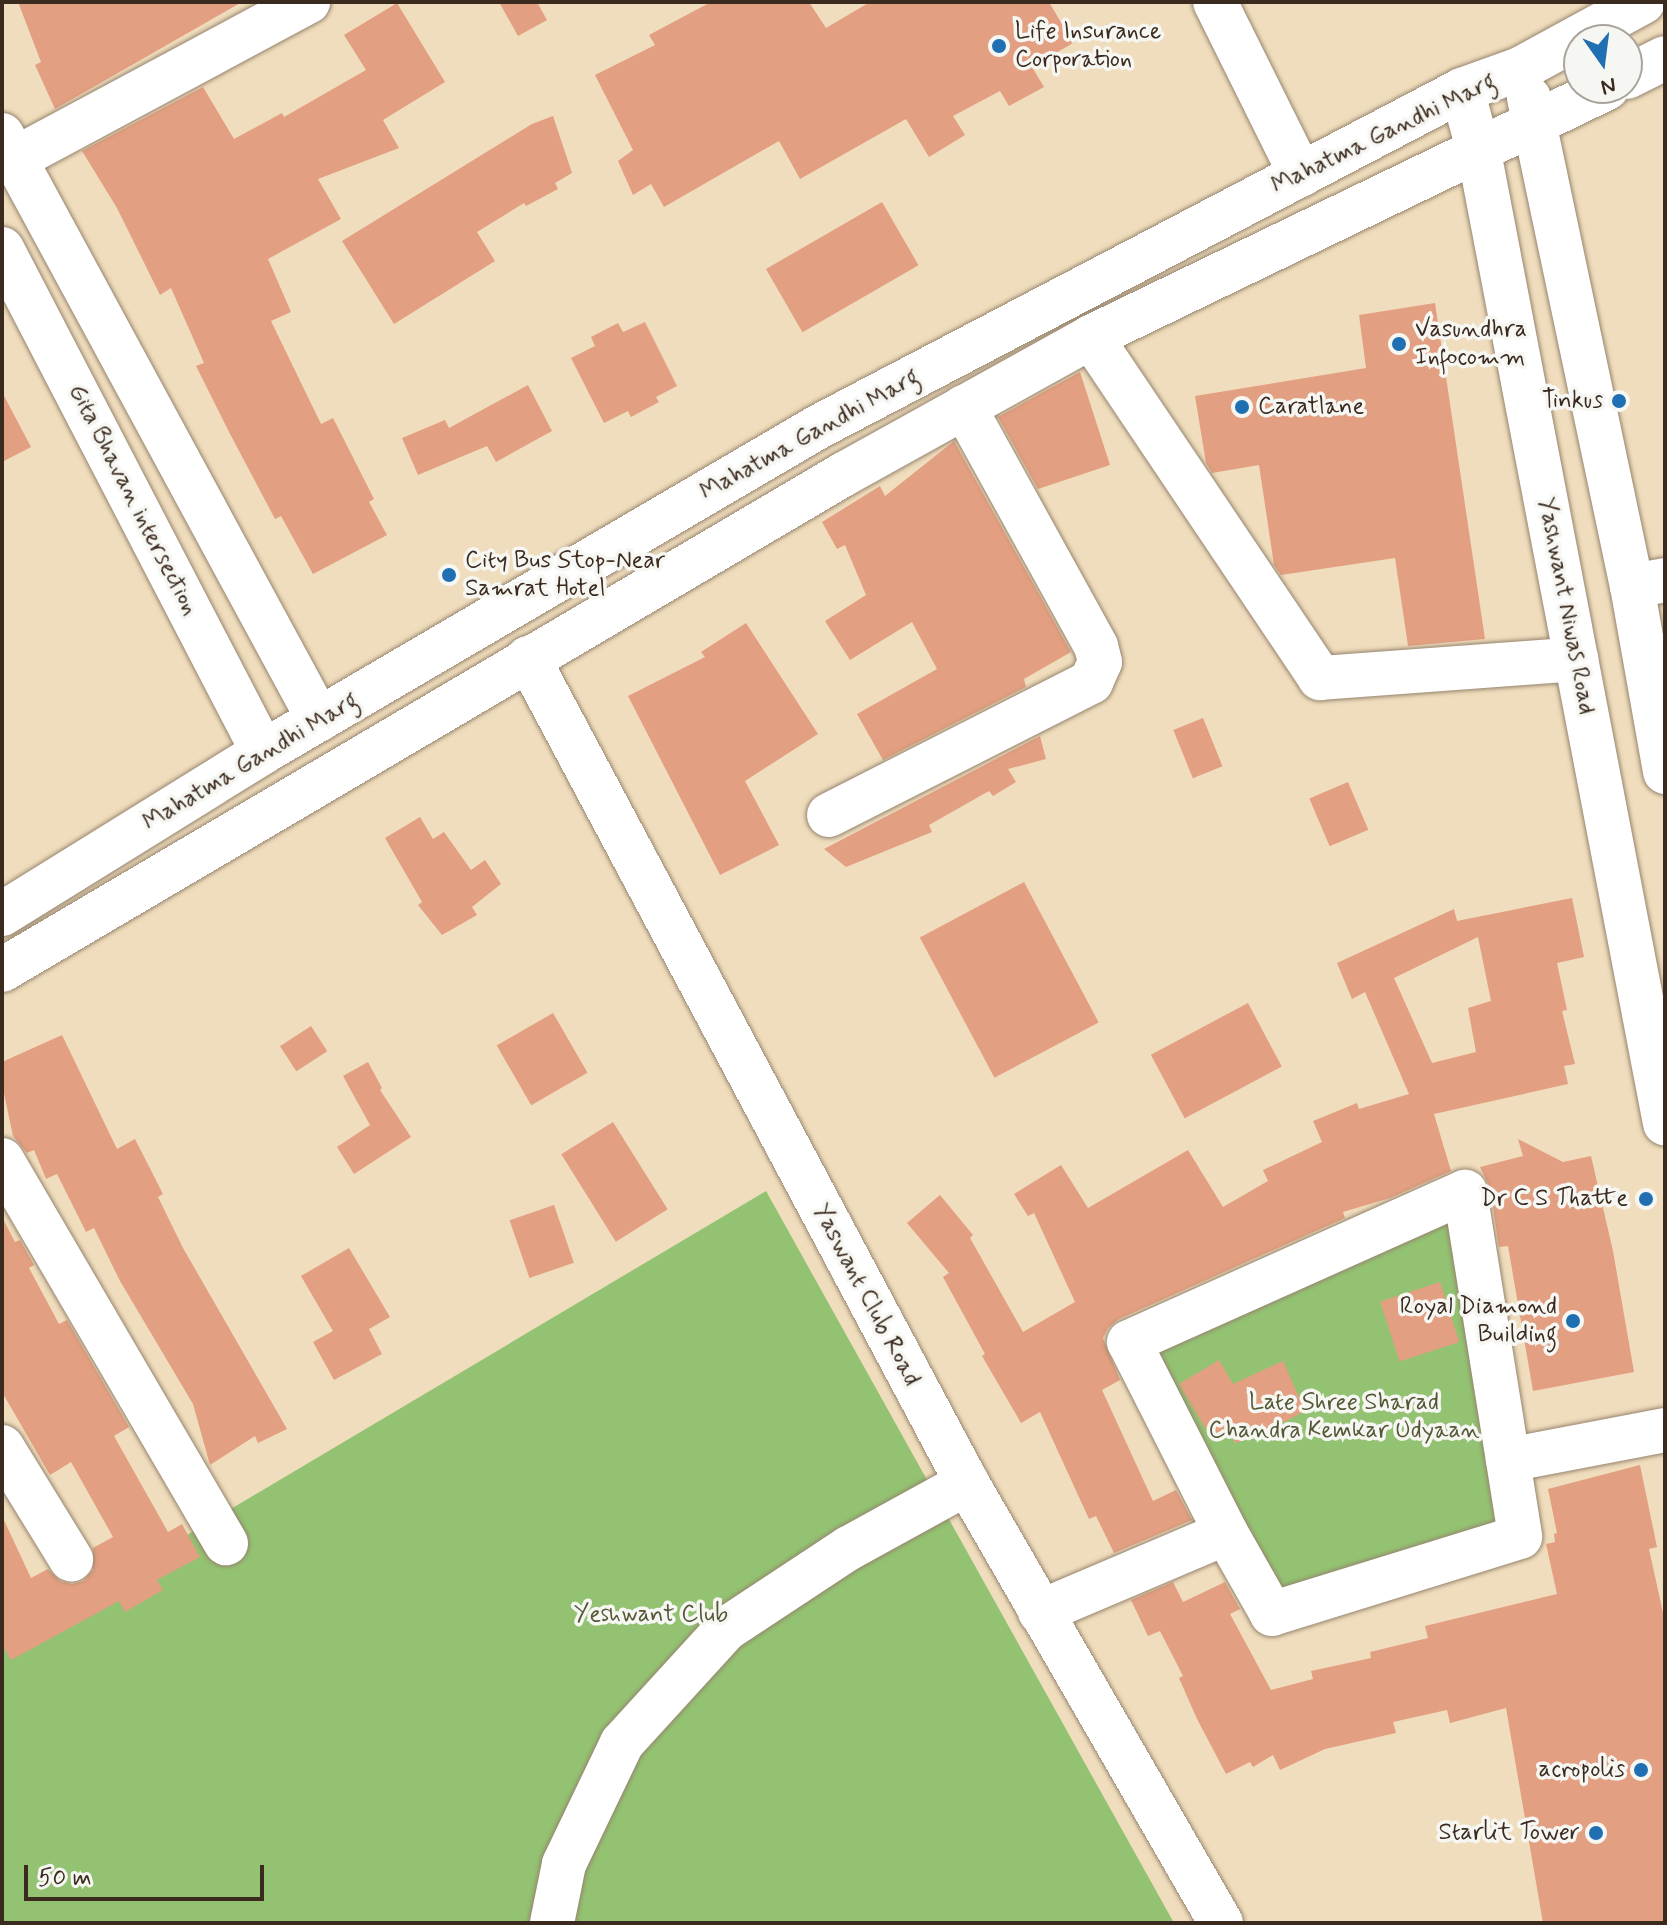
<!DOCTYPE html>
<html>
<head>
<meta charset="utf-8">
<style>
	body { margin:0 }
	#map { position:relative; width:1667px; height:1925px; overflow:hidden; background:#f0ddbd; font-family:Mynerve,sans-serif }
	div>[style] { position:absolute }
	.green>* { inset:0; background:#93c372 }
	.building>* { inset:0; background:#e39f81; transform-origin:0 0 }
	.roads { filter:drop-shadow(0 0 2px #96846e) drop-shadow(0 0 2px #96846e) }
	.minor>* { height:44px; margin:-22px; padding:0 22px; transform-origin:22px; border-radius:22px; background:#fff }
	.major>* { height:44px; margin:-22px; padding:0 22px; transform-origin:22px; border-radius:22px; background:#fff }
	.dots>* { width:22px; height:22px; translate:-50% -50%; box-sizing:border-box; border:4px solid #f6f6f2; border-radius:50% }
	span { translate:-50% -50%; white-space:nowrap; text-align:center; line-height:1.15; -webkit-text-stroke:7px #f6f6f2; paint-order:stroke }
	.poi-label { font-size:24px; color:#3b2a1e }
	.left { translate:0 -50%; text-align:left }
	.right { translate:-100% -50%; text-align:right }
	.street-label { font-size:24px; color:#3b2a1e }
	.park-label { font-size:24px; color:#555837 }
	.frame { position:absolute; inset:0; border:4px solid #3b2a1e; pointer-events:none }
	.north { position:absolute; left:1563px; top:24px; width:80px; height:80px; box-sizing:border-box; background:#f6f6f2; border:2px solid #aba49d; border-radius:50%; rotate:166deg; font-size:22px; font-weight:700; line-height:32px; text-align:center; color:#3b2a1e }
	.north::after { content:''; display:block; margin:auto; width:28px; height:36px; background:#1f6fb2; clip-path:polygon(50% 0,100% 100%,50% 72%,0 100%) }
	.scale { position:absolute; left:24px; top:1865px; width:240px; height:36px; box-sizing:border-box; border:4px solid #3b2a1e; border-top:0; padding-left:10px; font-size:24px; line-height:28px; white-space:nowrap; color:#3b2a1e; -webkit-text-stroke:6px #f6f6f2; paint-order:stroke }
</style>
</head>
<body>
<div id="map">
	<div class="green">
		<div style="clip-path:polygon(766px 1191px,1174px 1923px,2px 1923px,2px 1645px)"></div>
		<div style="clip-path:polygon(1465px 1192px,1520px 1537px,1272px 1614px,1129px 1342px)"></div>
	</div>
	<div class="building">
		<div style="clip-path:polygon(18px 2px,242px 2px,55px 109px,35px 65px,41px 62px)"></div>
		<div style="clip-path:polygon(499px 2px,537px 2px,547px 20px,518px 36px)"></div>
		<div style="clip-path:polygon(711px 2px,809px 2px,826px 28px,870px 2px,1049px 2px,1073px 43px,1032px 67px,1044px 87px,1009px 106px,1000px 91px,953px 116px,965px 135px,929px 157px,906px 119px,800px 179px,779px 141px,664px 207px,651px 184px,633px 195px,618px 161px,633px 150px,595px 75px,655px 45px,649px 35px)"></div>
		<div style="clip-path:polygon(397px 3px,445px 82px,383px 120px,399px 148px,318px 179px,341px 219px,268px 259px,291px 312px,271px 321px,321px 424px,333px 418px,374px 499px,369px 502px,387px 535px,313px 574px,281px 516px,275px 519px,229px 432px,196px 366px,204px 363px,171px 288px,160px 295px,117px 208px,82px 151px,203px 87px,234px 139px,282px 113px,284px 117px,366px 70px,344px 35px)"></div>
		<div style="clip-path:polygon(553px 116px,572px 173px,555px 183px,558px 189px,526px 206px,524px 203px,477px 232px,495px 261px,394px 324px,342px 241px,532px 124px)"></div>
		<div style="left:882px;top:202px;width:73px;height:134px;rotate:60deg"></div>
		<div style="clip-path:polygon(1435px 303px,1485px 639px,1408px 646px,1395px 558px,1281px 575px,1274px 565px,1259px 465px,1212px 473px,1206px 463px,1195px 396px,1366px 368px,1359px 315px)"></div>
		<div style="clip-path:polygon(645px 322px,677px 386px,656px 397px,659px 402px,631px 417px,628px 411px,604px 423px,571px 358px,595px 346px,591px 337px,618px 323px,623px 332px)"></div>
		<div style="clip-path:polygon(1080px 372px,1110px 465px,1038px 489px,998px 417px)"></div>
		<div style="clip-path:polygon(528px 385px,552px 431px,496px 462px,487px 446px,418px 475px,402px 438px,445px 420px,449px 428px)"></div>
		<div style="clip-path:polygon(2px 392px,31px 447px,2px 462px)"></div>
		<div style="clip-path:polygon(954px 441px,1071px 652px,1024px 679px,1026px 687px,883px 760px,857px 714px,937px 669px,912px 622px,850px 660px,825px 621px,866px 595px,845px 545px,837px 549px,822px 522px,880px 486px,885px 496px)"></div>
		<div style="clip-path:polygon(746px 623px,818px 734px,745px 781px,779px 845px,720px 875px,628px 696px,705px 657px,701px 652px)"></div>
		<div style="left:1203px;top:718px;width:52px;height:32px;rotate:68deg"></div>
		<div style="clip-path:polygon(1040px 736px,1046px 759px,1008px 769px,1016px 782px,993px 796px,989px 791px,929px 825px,932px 832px,846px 867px,824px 849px)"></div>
		<div style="left:1348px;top:782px;width:52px;height:42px;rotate:67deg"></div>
		<div style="clip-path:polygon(420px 817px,433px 839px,444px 832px,471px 870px,485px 860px,501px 884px,472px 907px,477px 915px,442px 935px,418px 905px,422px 902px,385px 838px)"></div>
		<div style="left:1024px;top:882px;width:159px;height:118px;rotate:62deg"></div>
		<div style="clip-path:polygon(evenodd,1572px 898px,1584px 957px,1557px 963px,1567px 1010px,1562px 1011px,1575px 1064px,1564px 1066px,1568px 1084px,1434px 1114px,1451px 1171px,1390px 1198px,1343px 1212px,1345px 1218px,1119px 1319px,1108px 1328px,1103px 1338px,1120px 1380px,1102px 1390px,1153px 1501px,1176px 1490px,1192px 1520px,1114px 1553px,1096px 1516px,1089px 1519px,1040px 1412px,1021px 1423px,982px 1356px,985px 1354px,943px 1277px,949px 1273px,907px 1223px,940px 1195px,973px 1235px,970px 1238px,1023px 1332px,1075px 1302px,1034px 1213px,1028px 1216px,1014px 1194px,1061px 1165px,1088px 1208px,1188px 1150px,1223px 1207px,1268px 1181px,1263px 1170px,1322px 1142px,1313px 1121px,1357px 1103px,1359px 1109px,1409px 1094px,1365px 992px,1352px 999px,1337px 963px,1454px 909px,1457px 921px,1572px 898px,1478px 937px,1491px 1001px,1468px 1008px,1476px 1052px,1432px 1063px,1394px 978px,1478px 937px)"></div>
		<div style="left:1248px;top:1003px;width:72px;height:110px;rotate:62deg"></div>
		<div style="left:553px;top:1013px;width:69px;height:65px;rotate:60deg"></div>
		<div style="left:311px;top:1026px;width:30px;height:37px;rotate:57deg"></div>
		<div style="clip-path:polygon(62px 1035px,117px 1149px,135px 1139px,163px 1194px,158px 1197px,183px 1248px,287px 1429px,258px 1443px,255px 1436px,210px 1465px,193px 1404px,120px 1281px,94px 1228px,86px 1232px,57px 1174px,46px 1179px,34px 1150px,27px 1153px,13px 1136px,2px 1084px,2px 1062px)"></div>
		<div style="clip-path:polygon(368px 1062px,382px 1088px,380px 1090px,411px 1137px,354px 1174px,337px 1147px,370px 1125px,343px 1076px)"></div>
		<div style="left:613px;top:1122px;width:103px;height:61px;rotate:58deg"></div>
		<div style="clip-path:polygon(1518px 1139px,1563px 1162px,1591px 1156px,1613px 1251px,1634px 1372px,1533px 1391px,1508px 1246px,1499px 1247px,1490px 1188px,1480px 1167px,1523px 1156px)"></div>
		<div style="left:554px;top:1205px;width:61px;height:47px;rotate:71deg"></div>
		<div style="clip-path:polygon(2px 1217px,15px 1242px,20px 1240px,34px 1265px,29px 1268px,59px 1324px,67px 1320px,129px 1427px,114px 1436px,168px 1532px,182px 1524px,200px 1557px,157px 1580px,163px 1590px,125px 1612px,119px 1601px,11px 1660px,2px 1645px,2px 1516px,31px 1578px,48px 1569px,60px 1581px,72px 1584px,83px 1581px,93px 1570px,93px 1548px,113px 1537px,71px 1462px,50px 1475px,2px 1392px)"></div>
		<div style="clip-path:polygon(349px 1248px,390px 1317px,369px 1329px,382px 1354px,334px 1380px,313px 1342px,333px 1331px,301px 1276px)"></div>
		<div style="left:1440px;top:1282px;width:63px;height:63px;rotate:72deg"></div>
		<div style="clip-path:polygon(1219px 1360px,1233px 1384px,1283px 1361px,1305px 1411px,1255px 1437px,1235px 1443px,1229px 1431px,1213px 1441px,1179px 1384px)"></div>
		<div style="clip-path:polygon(1640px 1465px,1657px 1547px,1649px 1549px,1665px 1622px,1665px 1923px,1543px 1923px,1506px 1708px,1450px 1723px,1447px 1710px,1393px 1722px,1396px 1733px,1325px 1749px,1280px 1770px,1273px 1755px,1253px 1767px,1250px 1762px,1226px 1774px,1197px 1719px,1179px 1678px,1183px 1676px,1160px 1631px,1148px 1636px,1131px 1600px,1173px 1582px,1183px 1602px,1225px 1582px,1240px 1609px,1230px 1614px,1271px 1690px,1313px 1679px,1311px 1671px,1371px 1658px,1370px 1652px,1428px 1638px,1425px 1626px,1557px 1594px,1546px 1544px,1555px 1542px,1554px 1534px,1557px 1533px,1548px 1489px)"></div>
	</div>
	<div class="roads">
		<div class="minor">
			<div style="left:1215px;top:2px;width:193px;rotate:63.6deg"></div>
			<div style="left:2px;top:135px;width:665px;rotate:61.55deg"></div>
			<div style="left:13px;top:160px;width:335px;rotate:-28.2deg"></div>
			<div style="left:2px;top:249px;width:567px;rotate:62.58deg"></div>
			<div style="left:1091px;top:337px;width:411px;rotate:56.1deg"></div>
			<div style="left:1320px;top:678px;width:257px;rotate:-4.2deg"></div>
			<div style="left:1632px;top:586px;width:34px;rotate:-10deg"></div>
			<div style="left:528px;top:658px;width:935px;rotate:61.98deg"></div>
			<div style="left:967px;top:1483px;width:508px;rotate:60deg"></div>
			<div style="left:829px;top:815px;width:294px;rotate:-26.9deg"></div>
			<div style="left:1091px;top:682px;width:22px;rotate:-66deg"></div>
			<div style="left:1100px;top:662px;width:16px;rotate:-104deg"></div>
			<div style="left:1096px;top:646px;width:273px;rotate:-118.9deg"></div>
			<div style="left:2px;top:1160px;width:444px;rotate:59.7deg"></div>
			<div style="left:1465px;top:1192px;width:349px;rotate:80.9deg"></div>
			<div style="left:1520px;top:1537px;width:260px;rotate:162.8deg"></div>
			<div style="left:1272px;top:1614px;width:93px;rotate:-119.6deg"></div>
			<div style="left:1226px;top:1533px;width:214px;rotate:-116.9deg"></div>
			<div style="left:1129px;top:1342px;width:368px;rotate:-24.1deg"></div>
			<div style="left:2px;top:1447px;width:132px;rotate:58.4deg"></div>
			<div style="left:1508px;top:1460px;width:160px;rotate:-10.8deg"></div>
			<div style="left:1040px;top:1612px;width:202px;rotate:-23deg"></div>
			<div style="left:552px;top:1923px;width:60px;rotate:-78.5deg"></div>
			<div style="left:564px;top:1864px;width:134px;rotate:-64.4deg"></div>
			<div style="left:622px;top:1743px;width:154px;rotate:-47.6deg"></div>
			<div style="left:726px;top:1629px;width:147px;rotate:-33.4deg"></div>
			<div style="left:849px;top:1548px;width:135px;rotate:-28.8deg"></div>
		</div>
		<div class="major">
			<div style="left:1627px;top:77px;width:42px;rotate:-26.6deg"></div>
			<div style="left:1462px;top:90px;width:64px;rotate:74.7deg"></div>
			<div style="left:1479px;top:152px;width:989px;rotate:79.16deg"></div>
			<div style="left:1529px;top:98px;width:499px;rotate:78.1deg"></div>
			<div style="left:1632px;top:586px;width:189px;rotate:79.9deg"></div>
			<div style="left:2px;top:914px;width:307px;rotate:-31.8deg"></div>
			<div style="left:263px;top:752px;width:643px;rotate:-30.35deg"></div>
			<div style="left:818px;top:427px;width:727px;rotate:-27.62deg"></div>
			<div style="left:1462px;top:90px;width:62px;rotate:-19.9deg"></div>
			<div style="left:1520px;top:69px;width:140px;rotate:-28.6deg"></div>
			<div style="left:2px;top:970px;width:977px;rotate:-30.5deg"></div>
			<div style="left:844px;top:474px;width:282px;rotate:-29deg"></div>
			<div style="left:1091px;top:337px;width:573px;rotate:-25.76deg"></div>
		</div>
	</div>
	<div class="dots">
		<div style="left:999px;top:46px;background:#1f6fb2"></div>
		<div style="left:1399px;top:344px;background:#1f6fb2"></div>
		<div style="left:1619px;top:401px;background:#1f6fb2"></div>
		<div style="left:1242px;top:407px;background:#1f6fb2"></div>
		<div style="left:449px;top:575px;background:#1f6fb2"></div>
		<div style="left:1646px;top:1199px;background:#1f6fb2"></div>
		<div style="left:1573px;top:1321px;background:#1f6fb2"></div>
		<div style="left:1641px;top:1770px;background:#1f6fb2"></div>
		<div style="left:1596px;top:1833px;background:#1f6fb2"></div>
	</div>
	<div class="poi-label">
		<span class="left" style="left:1015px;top:46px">Life Insurance<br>Corporation</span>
		<span class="left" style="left:1415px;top:344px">Vasundhra<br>Infocomm</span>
		<span class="right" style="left:1603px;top:401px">Tinkus</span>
		<span class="left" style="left:1258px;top:407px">Caratlane</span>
		<span class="left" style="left:465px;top:575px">City Bus Stop-Near<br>Samrat Hotel</span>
		<span class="right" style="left:1628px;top:1199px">Dr C S Thatte</span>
		<span class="right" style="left:1557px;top:1321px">Royal Diamond<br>Building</span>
		<span class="right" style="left:1625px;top:1770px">acropolis</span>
		<span class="right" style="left:1580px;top:1833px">Starlit Tower</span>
	</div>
	<div class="street-label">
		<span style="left:1384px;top:134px;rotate:-26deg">Mahatma Gandhi Marg</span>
		<span style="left:810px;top:435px;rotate:-29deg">Mahatma Gandhi Marg</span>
		<span style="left:133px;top:500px;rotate:63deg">Gita Bhavan intersection</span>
		<span style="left:1566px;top:606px;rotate:79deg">Yashwant Niwas Road</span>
		<span style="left:251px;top:762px;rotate:-31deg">Mahatma Gandhi Marg</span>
		<span style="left:866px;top:1295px;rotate:62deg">Yaswant Club Road</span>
	</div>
	<div class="park-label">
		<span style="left:1344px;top:1417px">Late Shree Sharad<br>Chandra Kemkar Udyaan</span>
		<span style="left:651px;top:1615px">Yeshwant Club</span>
	</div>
	<div class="frame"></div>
	<div class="north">N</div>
	<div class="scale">50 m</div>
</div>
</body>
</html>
